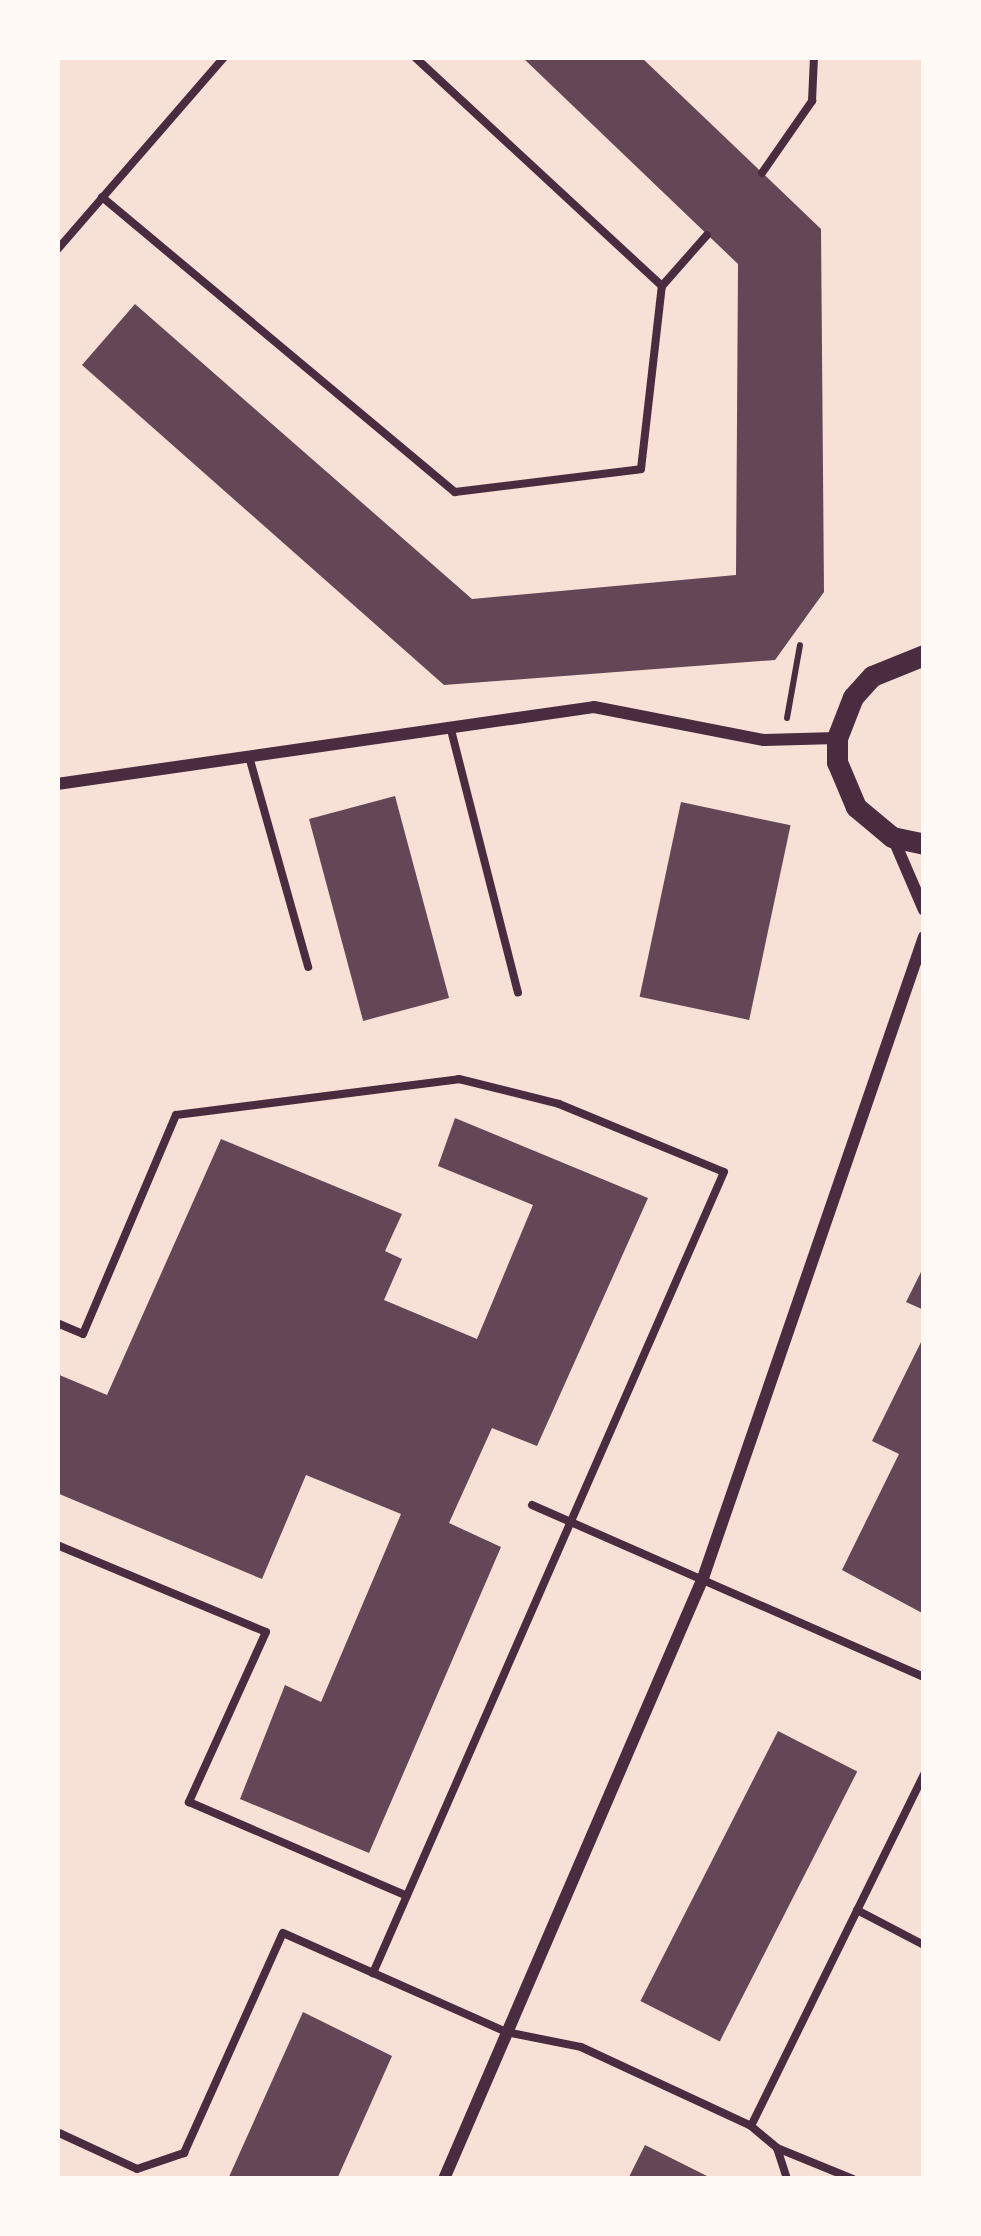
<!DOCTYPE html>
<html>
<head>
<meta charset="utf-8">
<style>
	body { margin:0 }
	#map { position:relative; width:981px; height:2236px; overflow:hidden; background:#f7e1d7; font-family:"Work Sans",sans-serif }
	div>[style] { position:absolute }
	.building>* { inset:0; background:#644757; transform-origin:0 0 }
	.path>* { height:6px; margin:-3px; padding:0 3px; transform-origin:3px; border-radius:3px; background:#4a2c40 }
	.service>* { height:8px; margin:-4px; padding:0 4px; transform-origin:4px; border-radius:4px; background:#4a2c40 }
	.minor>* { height:12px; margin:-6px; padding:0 6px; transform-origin:6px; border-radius:6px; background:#4a2c40 }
	.tertiary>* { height:21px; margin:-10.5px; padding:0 10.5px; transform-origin:10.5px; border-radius:10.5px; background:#4a2c40 }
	span { translate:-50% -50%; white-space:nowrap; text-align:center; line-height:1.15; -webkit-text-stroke:9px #fffaf5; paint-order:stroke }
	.frame { position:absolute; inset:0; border:60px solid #fffaf5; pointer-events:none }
</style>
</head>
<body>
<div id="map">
	<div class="building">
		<div style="clip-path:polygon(522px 57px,641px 57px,821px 229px,824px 592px,775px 660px,444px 685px,82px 365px,135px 304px,472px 599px,736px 575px,738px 264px)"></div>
		<div style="left:395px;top:796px;width:209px;height:89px;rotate:75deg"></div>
		<div style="left:681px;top:802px;width:112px;height:199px;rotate:12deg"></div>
		<div style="clip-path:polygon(455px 1118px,648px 1198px,537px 1446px,492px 1428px,449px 1523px,501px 1547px,369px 1853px,240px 1799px,285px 1685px,321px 1702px,401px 1514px,306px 1475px,262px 1579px,57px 1493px,57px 1374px,107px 1395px,221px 1139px,402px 1214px,385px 1251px,402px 1259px,384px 1300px,477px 1339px,533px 1205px,438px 1166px)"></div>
		<div style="clip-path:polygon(924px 1266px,924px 1310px,906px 1302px)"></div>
		<div style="clip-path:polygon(924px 1336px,924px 1614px,842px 1570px,899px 1454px,872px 1441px)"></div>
		<div style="left:778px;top:1731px;width:89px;height:303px;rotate:27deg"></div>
		<div style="clip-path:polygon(303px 2012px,392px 2056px,337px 2179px,228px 2179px)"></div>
		<div style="clip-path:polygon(645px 2145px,713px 2179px,628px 2179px)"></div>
	</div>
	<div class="path">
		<div style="left:787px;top:718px;width:74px;rotate:-79.9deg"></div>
	</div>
	<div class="service">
		<div style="left:762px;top:173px;width:88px;rotate:-55.2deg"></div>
		<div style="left:812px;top:101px;width:44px;rotate:-87.4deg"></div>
		<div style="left:102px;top:197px;width:460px;rotate:39.9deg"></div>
		<div style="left:455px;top:492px;width:187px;rotate:-7deg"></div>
		<div style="left:641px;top:469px;width:184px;rotate:-83.5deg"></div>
		<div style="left:662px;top:286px;width:337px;rotate:-137.2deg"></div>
		<div style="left:57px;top:250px;width:255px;rotate:-49.1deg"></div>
		<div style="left:662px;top:286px;width:68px;rotate:-48.6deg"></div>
		<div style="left:450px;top:726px;width:275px;rotate:75.7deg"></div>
		<div style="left:250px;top:760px;width:215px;rotate:74.3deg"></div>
		<div style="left:57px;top:1323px;width:28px;rotate:23deg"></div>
		<div style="left:83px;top:1334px;width:238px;rotate:-67deg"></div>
		<div style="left:176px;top:1115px;width:285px;rotate:-7.2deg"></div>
		<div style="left:459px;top:1079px;width:103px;rotate:14deg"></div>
		<div style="left:559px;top:1104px;width:178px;rotate:22.4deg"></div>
		<div style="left:724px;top:1172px;width:875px;rotate:113.66deg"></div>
		<div style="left:532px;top:1505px;width:428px;rotate:23.7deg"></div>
		<div style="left:57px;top:1545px;width:226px;rotate:22.6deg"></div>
		<div style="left:266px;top:1632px;width:187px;rotate:114.4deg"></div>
		<div style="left:189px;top:1802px;width:237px;rotate:23.3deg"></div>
		<div style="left:857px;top:1910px;width:76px;rotate:27.6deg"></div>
		<div style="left:751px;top:2126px;width:34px;rotate:40deg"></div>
		<div style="left:777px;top:2148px;width:33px;rotate:72deg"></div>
		<div style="left:57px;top:2132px;width:88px;rotate:24.8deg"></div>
		<div style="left:137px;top:2169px;width:50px;rotate:-18.8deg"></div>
		<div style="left:184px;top:2153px;width:241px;rotate:-65.8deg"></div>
		<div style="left:283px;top:1933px;width:244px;rotate:23.9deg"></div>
		<div style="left:506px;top:2032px;width:76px;rotate:11.3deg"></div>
		<div style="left:581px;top:2047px;width:187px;rotate:24.9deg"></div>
		<div style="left:751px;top:2126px;width:392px;rotate:-63.8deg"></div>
		<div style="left:777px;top:2148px;width:82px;rotate:22.2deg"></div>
	</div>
	<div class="minor">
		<div style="left:57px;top:784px;width:542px;rotate:-8.16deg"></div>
		<div style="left:594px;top:707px;width:173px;rotate:11deg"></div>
		<div style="left:764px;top:740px;width:73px;rotate:-1.6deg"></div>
		<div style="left:893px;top:838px;width:78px;rotate:66.7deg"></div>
		<div style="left:444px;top:2179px;width:654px;rotate:-66.69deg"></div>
		<div style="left:703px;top:1578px;width:678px;rotate:-70.98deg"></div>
	</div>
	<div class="tertiary">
		<div style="left:924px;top:655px;width:56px;rotate:158deg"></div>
		<div style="left:872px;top:676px;width:28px;rotate:132deg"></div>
		<div style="left:853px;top:697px;width:44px;rotate:111.3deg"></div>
		<div style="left:837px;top:738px;width:24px;rotate:90deg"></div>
		<div style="left:837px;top:762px;width:49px;rotate:67.1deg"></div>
		<div style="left:856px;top:807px;width:47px;rotate:39.8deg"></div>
		<div style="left:892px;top:837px;width:33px;rotate:12deg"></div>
	</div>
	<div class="frame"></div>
</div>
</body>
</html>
